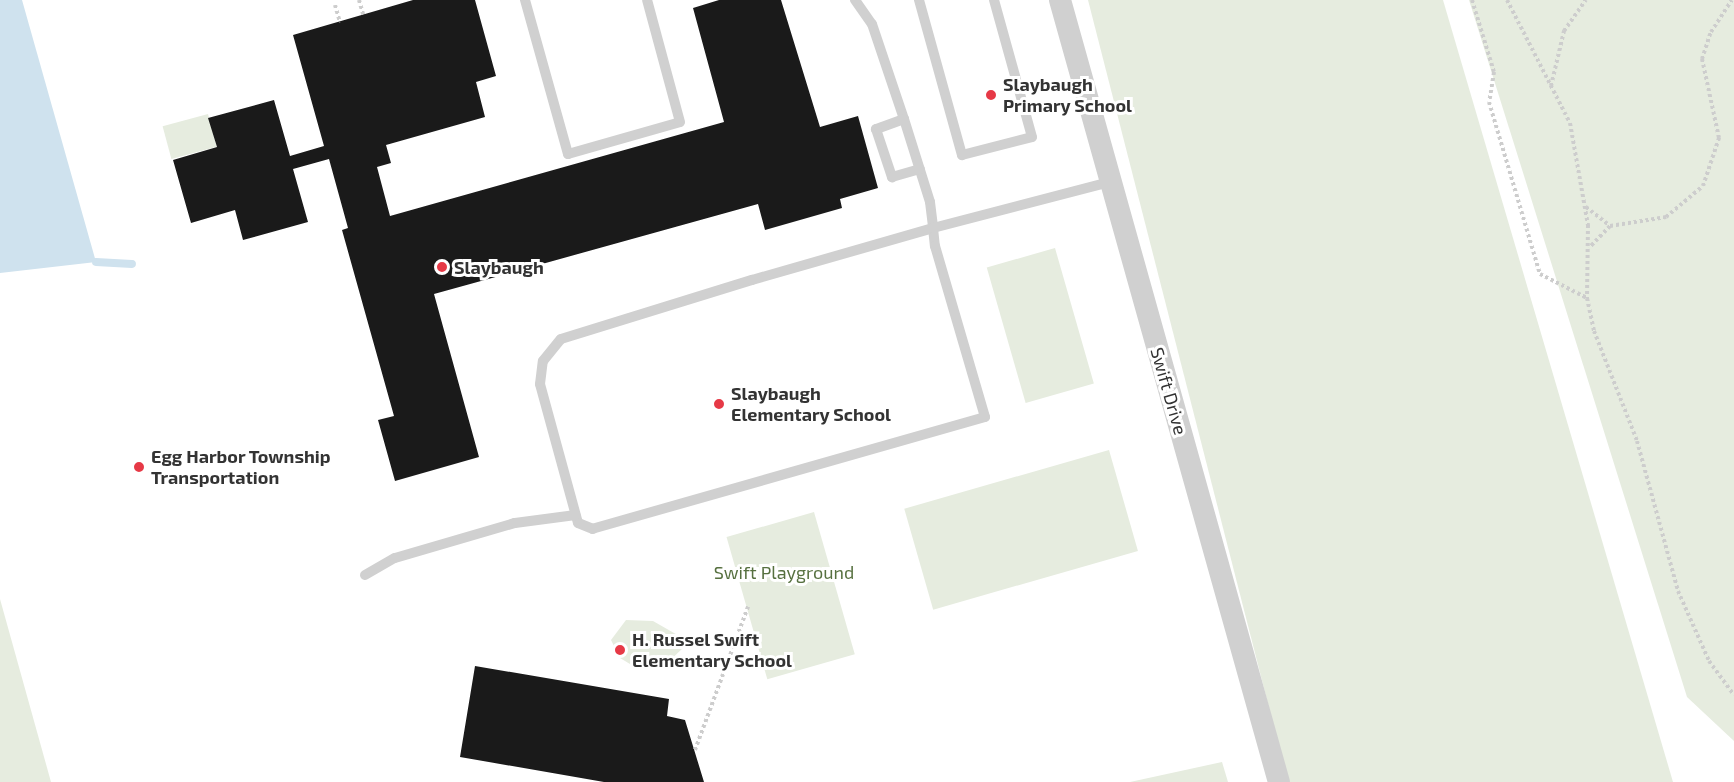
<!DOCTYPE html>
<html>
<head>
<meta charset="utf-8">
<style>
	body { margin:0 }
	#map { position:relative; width:1734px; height:782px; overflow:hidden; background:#fff; font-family:"Exo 2",sans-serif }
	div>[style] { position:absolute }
	.green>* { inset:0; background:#e6ecdf; transform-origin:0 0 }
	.water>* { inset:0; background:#cfe2ee }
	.stream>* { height:8px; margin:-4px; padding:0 4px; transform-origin:4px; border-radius:4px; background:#cfe2ee }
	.building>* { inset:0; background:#1a1a1a }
	.path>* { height:4px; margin-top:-2px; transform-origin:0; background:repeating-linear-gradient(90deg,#cdcdcd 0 3px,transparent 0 6px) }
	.lane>* { height:10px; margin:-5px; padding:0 5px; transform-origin:5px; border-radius:5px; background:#d0d0d0 }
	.street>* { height:22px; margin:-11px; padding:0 11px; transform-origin:11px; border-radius:11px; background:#d0d0d0 }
	.dots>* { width:16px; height:16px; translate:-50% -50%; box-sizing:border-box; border:3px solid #fff; border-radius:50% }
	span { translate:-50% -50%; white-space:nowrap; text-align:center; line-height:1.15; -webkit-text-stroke:6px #fff; paint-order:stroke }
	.poi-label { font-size:18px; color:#333; font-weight:700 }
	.left { translate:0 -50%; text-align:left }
	.street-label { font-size:18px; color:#333 }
	.park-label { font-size:18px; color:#56703f }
</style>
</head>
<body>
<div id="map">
	<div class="green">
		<div style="clip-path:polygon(1088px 0,1443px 0,1673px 782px,1288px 782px)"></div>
		<div style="clip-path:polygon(1469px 0,1734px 0,1734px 741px,1687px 697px)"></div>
		<div style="left:208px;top:114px;width:34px;height:47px;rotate:75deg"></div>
		<div style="left:1055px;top:248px;width:141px;height:71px;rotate:74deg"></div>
		<div style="left:1109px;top:450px;width:105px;height:213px;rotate:74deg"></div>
		<div style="left:814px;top:512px;width:148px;height:91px;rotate:74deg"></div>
		<div style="clip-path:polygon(0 599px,51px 782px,0 782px)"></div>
		<div style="clip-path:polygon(626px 620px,653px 621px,681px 637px,684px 647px,662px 668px,635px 667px,620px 658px,611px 640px)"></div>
		<div style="clip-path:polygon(1222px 762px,1228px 782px,1130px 782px)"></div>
	</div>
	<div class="water">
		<div style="clip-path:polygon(0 0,22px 0,96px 262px,0 273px)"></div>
	</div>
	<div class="stream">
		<div style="left:96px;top:262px;width:36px;rotate:3deg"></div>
	</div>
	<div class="building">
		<div style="clip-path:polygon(413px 0,475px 0,496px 76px,476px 82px,485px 117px,386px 145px,391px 163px,377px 167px,390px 216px,724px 122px,693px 8px,719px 0,781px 0,820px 127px,858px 116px,878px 188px,840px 199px,842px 208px,765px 230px,758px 204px,434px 294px,479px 457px,395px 481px,378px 420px,394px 416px,342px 230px,348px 228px,329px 159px,293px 169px,308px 222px,243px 240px,235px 210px,191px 223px,173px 160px,217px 147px,208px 118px,274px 100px,290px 156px,324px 146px,293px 35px)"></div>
		<div style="clip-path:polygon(475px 666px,669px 699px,667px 716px,685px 720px,704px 782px,604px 782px,460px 757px)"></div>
	</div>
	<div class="path">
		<div style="left:359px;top:0;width:15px;rotate:74deg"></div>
		<div style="left:1472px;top:0;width:75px;rotate:73deg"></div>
		<div style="left:1494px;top:72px;width:30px;rotate:99deg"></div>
		<div style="left:1489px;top:102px;width:179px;rotate:73.5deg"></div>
		<div style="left:1540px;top:274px;width:53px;rotate:27.1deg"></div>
		<div style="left:1507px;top:0;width:138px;rotate:62.9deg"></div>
		<div style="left:1570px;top:123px;width:104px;rotate:80deg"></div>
		<div style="left:1588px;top:225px;width:73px;rotate:90.8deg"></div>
		<div style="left:1587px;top:298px;width:34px;rotate:78deg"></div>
		<div style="left:1594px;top:331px;width:118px;rotate:68.6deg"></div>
		<div style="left:1637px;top:441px;width:156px;rotate:74.7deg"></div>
		<div style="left:1678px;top:591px;width:77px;rotate:66.1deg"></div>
		<div style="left:1709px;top:661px;width:42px;rotate:53.7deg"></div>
		<div style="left:335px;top:5px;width:18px;rotate:74deg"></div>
		<div style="left:1551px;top:86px;width:57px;rotate:-76.7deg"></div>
		<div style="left:1564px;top:31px;width:38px;rotate:-55deg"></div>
		<div style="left:1586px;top:207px;width:31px;rotate:38deg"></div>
		<div style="left:1610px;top:226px;width:30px;rotate:134deg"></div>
		<div style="left:1610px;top:226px;width:57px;rotate:-9.1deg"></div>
		<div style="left:1666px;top:217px;width:48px;rotate:-40deg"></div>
		<div style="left:1703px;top:186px;width:51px;rotate:-71.6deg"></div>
		<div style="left:1719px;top:138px;width:81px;rotate:-102.1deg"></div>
		<div style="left:1702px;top:59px;width:28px;rotate:-72deg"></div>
		<div style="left:1711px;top:32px;width:38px;rotate:-57deg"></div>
		<div style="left:695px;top:750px;width:153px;rotate:-69.7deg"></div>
	</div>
	<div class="lane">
		<div style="left:525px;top:0;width:160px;rotate:74.4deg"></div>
		<div style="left:568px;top:154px;width:116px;rotate:-15.9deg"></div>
		<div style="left:680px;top:122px;width:126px;rotate:-105.1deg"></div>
		<div style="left:855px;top:0;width:29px;rotate:55deg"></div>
		<div style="left:872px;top:24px;width:100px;rotate:71.4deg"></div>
		<div style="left:904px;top:119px;width:87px;rotate:72.6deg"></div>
		<div style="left:930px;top:202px;width:26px;rotate:83deg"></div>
		<div style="left:933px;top:228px;width:18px;rotate:84deg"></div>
		<div style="left:935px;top:246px;width:178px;rotate:73.7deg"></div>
		<div style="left:985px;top:417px;width:408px;rotate:164.1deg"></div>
		<div style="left:593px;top:529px;width:16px;rotate:-158deg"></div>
		<div style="left:578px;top:523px;width:144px;rotate:-105.3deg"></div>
		<div style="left:540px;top:384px;width:23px;rotate:-83deg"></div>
		<div style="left:543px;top:361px;width:28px;rotate:-51deg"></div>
		<div style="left:561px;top:339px;width:200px;rotate:-17.2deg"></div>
		<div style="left:752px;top:280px;width:188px;rotate:-16deg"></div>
		<div style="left:933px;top:228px;width:183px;rotate:-14.6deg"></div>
		<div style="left:919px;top:0;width:161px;rotate:74.5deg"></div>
		<div style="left:962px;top:155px;width:72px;rotate:-14.4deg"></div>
		<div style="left:1032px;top:137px;width:142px;rotate:-105.5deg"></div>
		<div style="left:904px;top:119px;width:30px;rotate:160deg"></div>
		<div style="left:876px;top:129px;width:51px;rotate:71.6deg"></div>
		<div style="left:892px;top:177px;width:29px;rotate:-16deg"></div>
		<div style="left:365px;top:575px;width:34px;rotate:-30deg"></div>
		<div style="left:395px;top:558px;width:125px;rotate:-16.3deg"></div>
		<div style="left:515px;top:523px;width:61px;rotate:-7.6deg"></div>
	</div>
	<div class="street">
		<div style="left:1060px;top:0;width:812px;rotate:74.36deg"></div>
	</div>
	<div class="dots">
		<div style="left:991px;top:95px;background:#e63946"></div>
		<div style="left:442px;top:267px;background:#e63946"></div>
		<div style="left:719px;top:404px;background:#e63946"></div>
		<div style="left:139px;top:467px;background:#e63946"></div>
		<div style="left:620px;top:650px;background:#e63946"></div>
	</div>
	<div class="poi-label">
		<span class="left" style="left:1003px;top:95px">Slaybaugh<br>Primary School</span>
		<span class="left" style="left:454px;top:267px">Slaybaugh</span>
		<span class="left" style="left:731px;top:404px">Slaybaugh<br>Elementary School</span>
		<span class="left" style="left:151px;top:467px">Egg Harbor Township<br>Transportation</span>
		<span class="left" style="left:632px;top:650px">H. Russel Swift<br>Elementary School</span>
	</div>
	<div class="street-label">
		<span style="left:1169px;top:391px;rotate:74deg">Swift Drive</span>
	</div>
	<div class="park-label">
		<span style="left:784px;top:572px">Swift Playground</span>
	</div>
</div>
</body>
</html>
